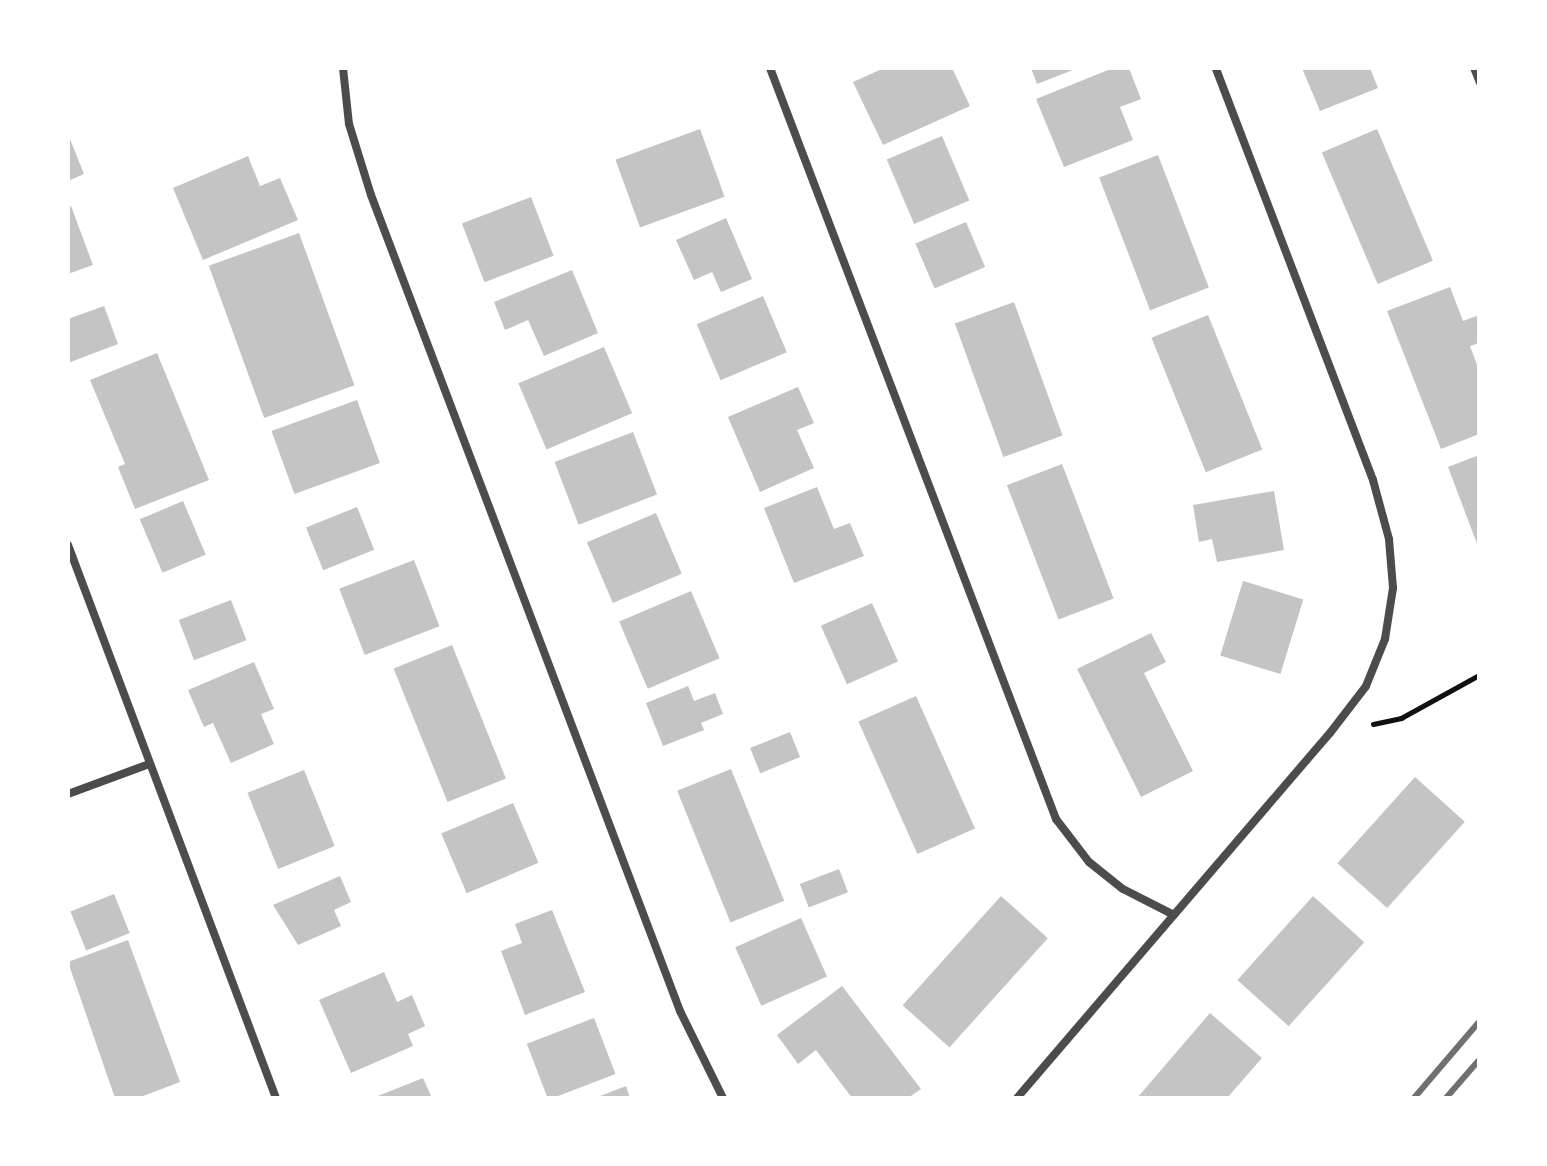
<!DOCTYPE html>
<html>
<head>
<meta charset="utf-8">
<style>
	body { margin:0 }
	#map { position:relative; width:1547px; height:1166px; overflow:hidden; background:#fff; font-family:"Fira Sans Condensed",sans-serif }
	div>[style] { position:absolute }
	.building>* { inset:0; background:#c4c4c4; transform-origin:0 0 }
	.path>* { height:5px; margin:-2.5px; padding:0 2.5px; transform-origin:2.5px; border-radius:2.5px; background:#111 }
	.service>* { height:6px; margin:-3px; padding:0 3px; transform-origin:3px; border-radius:3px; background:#4c4c4c }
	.minor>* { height:8px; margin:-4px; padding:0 4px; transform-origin:4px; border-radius:4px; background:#4c4c4c }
	.rail>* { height:6px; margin:-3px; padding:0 3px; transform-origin:3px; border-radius:3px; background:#707070 }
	span { translate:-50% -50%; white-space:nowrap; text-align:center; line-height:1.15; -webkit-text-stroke:6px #fff; paint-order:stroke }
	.frame { position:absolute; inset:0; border:70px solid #fff; pointer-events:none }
</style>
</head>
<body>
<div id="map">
	<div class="building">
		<div style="clip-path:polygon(884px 68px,952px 68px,970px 106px,883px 145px,853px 82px)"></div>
		<div style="clip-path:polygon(1031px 68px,1078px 68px,1037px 84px)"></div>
		<div style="clip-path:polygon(1113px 68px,1129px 68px,1141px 99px,1120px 107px,1133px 140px,1064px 167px,1036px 99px)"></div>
		<div style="clip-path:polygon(1302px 68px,1370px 68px,1378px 88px,1320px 111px)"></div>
		<div style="left:700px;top:129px;width:72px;height:90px;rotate:70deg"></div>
		<div style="left:1377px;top:129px;width:143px;height:60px;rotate:67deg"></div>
		<div style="clip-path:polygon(68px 134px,84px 174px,68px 181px)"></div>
		<div style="left:942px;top:136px;width:70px;height:60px;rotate:67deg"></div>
		<div style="left:1158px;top:155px;width:142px;height:63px;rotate:69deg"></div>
		<div style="clip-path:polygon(248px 156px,260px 186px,280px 178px,298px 220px,203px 260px,173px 188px)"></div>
		<div style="left:531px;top:197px;width:63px;height:74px;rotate:69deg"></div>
		<div style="clip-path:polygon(71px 206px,93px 265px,68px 274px,68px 207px)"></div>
		<div style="clip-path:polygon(726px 218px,752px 279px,721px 292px,712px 272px,694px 280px,676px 240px)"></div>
		<div style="left:966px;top:222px;width:49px;height:55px;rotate:67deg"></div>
		<div style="left:299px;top:233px;width:162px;height:96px;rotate:70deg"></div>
		<div style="clip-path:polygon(572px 270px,598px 333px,544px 356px,528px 320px,505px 330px,494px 302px)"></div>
		<div style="clip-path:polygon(1450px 287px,1463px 321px,1479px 315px,1479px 343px,1470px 346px,1479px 370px,1479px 434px,1441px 449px,1387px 311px)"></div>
		<div style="left:763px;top:296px;width:61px;height:72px;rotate:67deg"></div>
		<div style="left:1014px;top:302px;width:142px;height:63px;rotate:70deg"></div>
		<div style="clip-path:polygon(104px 306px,118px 344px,68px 363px,68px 319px)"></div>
		<div style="left:1208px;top:315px;width:145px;height:61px;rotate:68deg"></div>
		<div style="left:604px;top:347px;width:72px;height:93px;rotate:67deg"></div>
		<div style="clip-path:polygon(157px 353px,209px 480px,135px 509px,118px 467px,125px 464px,90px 380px)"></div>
		<div style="clip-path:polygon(798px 387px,814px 423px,797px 430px,814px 468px,760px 492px,728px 417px)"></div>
		<div style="left:357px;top:400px;width:67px;height:91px;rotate:70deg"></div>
		<div style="left:633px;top:432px;width:67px;height:84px;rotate:69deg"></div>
		<div style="clip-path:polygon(1479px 455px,1479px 549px,1448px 467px)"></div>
		<div style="left:1062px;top:464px;width:144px;height:59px;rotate:69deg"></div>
		<div style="clip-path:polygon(817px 487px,834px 529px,850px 523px,864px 556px,794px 583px,764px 508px)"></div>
		<div style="clip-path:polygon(1274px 491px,1284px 550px,1217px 562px,1212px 539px,1199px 542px,1193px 505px)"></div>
		<div style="left:183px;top:501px;width:58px;height:47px;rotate:67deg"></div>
		<div style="left:357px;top:507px;width:46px;height:55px;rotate:68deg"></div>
		<div style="left:656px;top:513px;width:66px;height:75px;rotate:67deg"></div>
		<div style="left:414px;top:560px;width:71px;height:80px;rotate:69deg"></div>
		<div style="left:1243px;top:581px;width:63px;height:78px;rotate:17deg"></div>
		<div style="left:691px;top:591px;width:73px;height:78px;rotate:67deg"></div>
		<div style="left:231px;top:600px;width:43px;height:56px;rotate:69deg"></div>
		<div style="left:872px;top:603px;width:64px;height:56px;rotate:66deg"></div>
		<div style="clip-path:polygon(1151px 633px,1166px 662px,1144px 673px,1193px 771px,1141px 797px,1077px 669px)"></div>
		<div style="left:452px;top:645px;width:144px;height:63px;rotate:68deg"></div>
		<div style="clip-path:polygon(254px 662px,274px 709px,261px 714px,274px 744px,231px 763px,213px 723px,204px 727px,188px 690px)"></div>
		<div style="clip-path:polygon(688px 686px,694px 701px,715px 693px,723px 714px,701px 723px,704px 730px,663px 746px,646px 703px)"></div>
		<div style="left:916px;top:696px;width:145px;height:63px;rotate:66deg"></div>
		<div style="left:790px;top:732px;width:27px;height:43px;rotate:68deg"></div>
		<div style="left:731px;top:769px;width:142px;height:58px;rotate:68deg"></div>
		<div style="left:304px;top:770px;width:82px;height:61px;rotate:68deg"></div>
		<div style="left:1415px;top:777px;width:67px;height:116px;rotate:42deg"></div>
		<div style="left:513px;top:803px;width:65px;height:78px;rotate:67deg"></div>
		<div style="left:839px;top:869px;width:25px;height:42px;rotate:69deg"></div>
		<div style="clip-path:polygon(340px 876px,351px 902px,334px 910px,341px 926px,298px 945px,273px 905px)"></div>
		<div style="left:114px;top:894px;width:42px;height:47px;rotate:68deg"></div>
		<div style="left:1001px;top:896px;width:63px;height:147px;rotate:42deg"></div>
		<div style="left:1313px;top:896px;width:69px;height:113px;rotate:42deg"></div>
		<div style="clip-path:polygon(552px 910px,585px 992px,525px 1015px,501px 951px,522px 943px,515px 924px)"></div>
		<div style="left:801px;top:918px;width:64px;height:72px;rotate:66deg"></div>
		<div style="clip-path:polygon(128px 940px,180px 1082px,138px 1098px,115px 1098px,68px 962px)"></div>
		<div style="clip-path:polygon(384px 972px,397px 1002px,412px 995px,425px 1026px,408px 1034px,413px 1046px,351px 1073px,319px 1000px)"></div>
		<div style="clip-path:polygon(842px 986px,921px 1089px,908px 1098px,852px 1098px,816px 1050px,798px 1064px,777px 1035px)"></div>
		<div style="clip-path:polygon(1210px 1013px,1262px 1058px,1227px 1098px,1137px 1098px)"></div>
		<div style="left:594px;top:1018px;width:60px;height:72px;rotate:69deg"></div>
		<div style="clip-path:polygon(423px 1078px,432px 1098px,373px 1098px)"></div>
		<div style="clip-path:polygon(626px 1086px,630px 1098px,595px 1098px)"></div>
	</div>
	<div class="path">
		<div style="left:1373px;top:724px;width:29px;rotate:-12deg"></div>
		<div style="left:1401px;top:718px;width:89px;rotate:-28.9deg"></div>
	</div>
	<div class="service">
		<div style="left:1473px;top:68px;width:16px;rotate:68deg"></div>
	</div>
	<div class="minor">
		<div style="left:343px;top:68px;width:56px;rotate:83.9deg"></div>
		<div style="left:349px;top:124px;width:74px;rotate:72.8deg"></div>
		<div style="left:371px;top:195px;width:873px;rotate:69.26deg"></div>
		<div style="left:680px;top:1011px;width:97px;rotate:63.7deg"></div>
		<div style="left:770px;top:68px;width:804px;rotate:69.15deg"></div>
		<div style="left:1056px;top:819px;width:54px;rotate:52.5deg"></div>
		<div style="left:1089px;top:862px;width:43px;rotate:38.5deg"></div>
		<div style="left:1123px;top:889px;width:57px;rotate:27deg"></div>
		<div style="left:68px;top:545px;width:591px;rotate:69.39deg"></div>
		<div style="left:68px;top:794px;width:86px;rotate:-20.3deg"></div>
		<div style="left:1017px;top:1098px;width:481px;rotate:-49.4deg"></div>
		<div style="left:1330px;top:733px;width:59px;rotate:-52.5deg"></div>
		<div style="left:1366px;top:686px;width:51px;rotate:-68deg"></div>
		<div style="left:1385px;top:639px;width:52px;rotate:-81.1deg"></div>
		<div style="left:1393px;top:588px;width:49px;rotate:-94.7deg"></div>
		<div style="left:1389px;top:539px;width:61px;rotate:-105.2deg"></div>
		<div style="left:1373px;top:480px;width:441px;rotate:-110.9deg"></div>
	</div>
	<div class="rail">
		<div style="left:1414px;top:1098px;width:100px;rotate:-49.5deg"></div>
		<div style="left:1446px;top:1098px;width:50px;rotate:-49deg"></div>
	</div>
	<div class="frame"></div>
</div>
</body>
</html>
